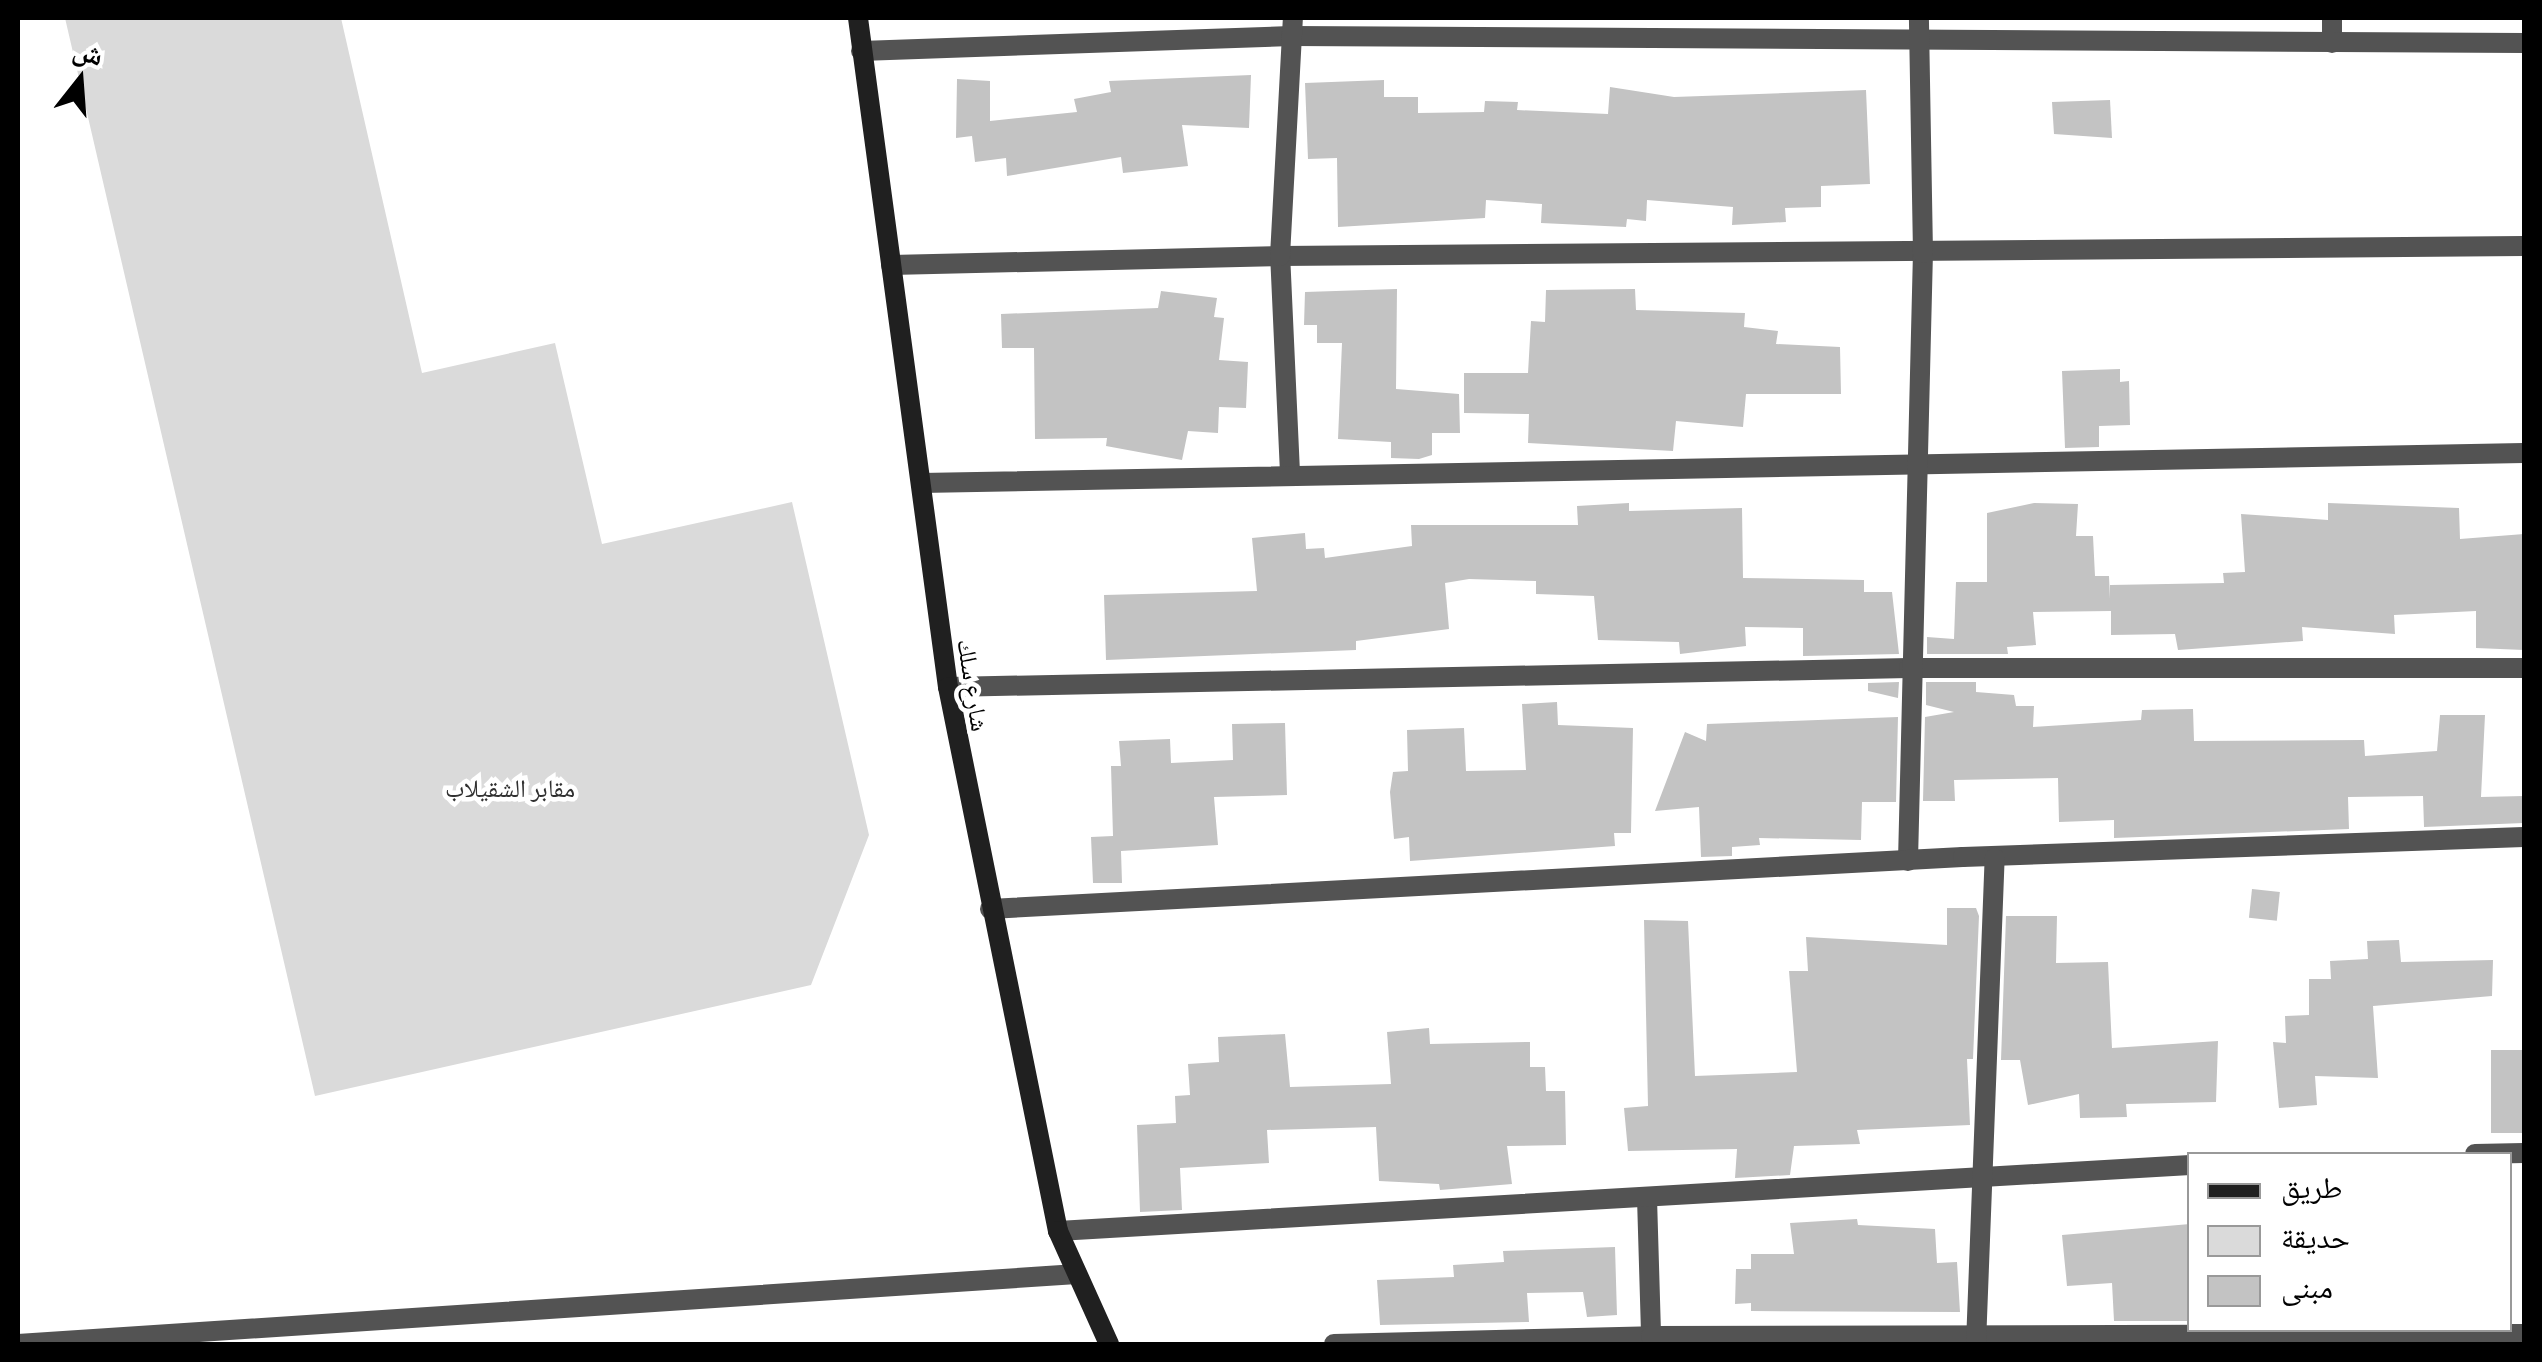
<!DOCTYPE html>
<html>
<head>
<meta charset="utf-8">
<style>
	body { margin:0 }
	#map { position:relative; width:2542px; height:1362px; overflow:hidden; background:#fff; font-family:Commissioner,"Noto Naskh Arabic",sans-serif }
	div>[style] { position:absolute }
	.green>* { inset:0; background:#dadada }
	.building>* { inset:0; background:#c3c3c3; transform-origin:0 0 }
	.street>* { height:20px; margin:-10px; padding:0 10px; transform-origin:10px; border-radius:10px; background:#535353 }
	.secondary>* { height:20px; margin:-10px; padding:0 10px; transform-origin:10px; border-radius:10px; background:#202020 }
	span { translate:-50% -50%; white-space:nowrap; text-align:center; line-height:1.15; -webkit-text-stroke:9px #fff; paint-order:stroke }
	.street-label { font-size:25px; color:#000 }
	.park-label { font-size:25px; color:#313131 }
	.frame { position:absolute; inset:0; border:20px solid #000; pointer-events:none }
	.legend { position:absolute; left:2187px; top:1152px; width:325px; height:180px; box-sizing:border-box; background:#fff; border:2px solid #999; margin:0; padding:12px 18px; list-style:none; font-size:30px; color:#000 }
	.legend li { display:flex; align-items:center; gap:20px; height:50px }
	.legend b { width:50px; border:2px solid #999 }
	.north { position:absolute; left:30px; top:30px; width:100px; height:100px; -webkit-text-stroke:8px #fff; paint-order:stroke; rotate:17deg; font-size:28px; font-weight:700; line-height:40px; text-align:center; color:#000 }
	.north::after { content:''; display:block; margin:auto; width:35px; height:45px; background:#000; clip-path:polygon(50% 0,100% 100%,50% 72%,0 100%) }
</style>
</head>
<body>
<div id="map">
	<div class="green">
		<div style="clip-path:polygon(65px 18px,341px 18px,422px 373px,555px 343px,602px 544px,792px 502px,869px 835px,811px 985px,315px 1096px)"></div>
	</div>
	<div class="building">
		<div style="clip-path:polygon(1251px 75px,1249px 128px,1182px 125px,1188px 166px,1123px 173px,1121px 157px,1007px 176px,1006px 158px,975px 162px,972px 136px,956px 138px,957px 79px,990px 81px,990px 121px,1077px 112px,1074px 99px,1111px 92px,1109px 81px)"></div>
		<div style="clip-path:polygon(1384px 80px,1384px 97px,1418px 97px,1418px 113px,1484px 112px,1485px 101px,1518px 102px,1517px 110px,1608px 114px,1610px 87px,1674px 97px,1866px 90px,1870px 184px,1821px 186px,1821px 207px,1785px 208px,1786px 222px,1732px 225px,1733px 207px,1647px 200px,1646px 221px,1627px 219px,1626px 227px,1541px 223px,1542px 204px,1486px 200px,1485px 218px,1338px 227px,1337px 158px,1308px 159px,1305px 83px)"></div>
		<div style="clip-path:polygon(2110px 100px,2112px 138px,2054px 134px,2052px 102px)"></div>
		<div style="clip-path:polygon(1397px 289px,1396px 389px,1459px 394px,1460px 433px,1432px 433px,1432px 455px,1419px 459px,1391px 458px,1391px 442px,1338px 439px,1342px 343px,1317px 343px,1317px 325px,1304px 325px,1305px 292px)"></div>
		<div style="clip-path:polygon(1635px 289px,1636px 310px,1745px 313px,1744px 327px,1778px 331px,1776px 344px,1840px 347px,1841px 394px,1746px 394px,1743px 427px,1676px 421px,1673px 451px,1528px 443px,1529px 414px,1464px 413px,1464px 373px,1528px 373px,1531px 321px,1545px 322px,1546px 290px)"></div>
		<div style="clip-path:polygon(1161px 291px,1217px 298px,1214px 317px,1224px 318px,1219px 360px,1248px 362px,1246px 408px,1219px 407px,1218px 433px,1188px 431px,1182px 460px,1106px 446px,1107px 438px,1035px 439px,1034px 348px,1002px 348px,1001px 314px,1158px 308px)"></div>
		<div style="clip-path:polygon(2120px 369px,2120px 382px,2129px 381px,2130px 425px,2099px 426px,2099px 447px,2065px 448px,2062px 371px)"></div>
		<div style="clip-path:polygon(1629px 503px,1629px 511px,1742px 508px,1743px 578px,1864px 580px,1864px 592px,1892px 592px,1899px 654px,1803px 656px,1803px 628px,1745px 627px,1746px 646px,1680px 654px,1679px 642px,1598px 640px,1594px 596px,1536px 594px,1536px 581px,1469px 579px,1445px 583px,1449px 629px,1356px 641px,1356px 650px,1106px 660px,1104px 595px,1257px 591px,1252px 538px,1305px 533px,1306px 549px,1324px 548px,1325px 558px,1412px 546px,1411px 525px,1578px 525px,1577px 506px)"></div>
		<div style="clip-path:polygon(2034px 503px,2078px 504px,2076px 536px,2093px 536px,2095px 576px,2109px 576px,2110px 599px,2110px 585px,2224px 583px,2223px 573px,2245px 572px,2241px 514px,2328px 520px,2328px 503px,2459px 508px,2460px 539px,2524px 534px,2524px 650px,2476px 648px,2476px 611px,2394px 615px,2395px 634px,2302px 627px,2303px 641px,2178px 650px,2175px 634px,2111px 635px,2111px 611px,2033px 612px,2036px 645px,2007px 647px,2008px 654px,1927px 654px,1927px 637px,1954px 639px,1956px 582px,1987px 582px,1987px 513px)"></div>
		<div style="clip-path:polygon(1899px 682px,1898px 698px,1868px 691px,1868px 683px)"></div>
		<div style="clip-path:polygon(1926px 682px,1976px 682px,1976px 692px,2014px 695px,2016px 706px,2034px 706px,2033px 727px,2141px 720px,2142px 710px,2193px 709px,2194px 741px,2364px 740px,2365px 756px,2437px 751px,2440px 715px,2485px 715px,2481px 797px,2524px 796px,2524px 823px,2424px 827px,2423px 796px,2348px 797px,2349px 829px,2114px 838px,2114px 820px,2059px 822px,2058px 778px,1954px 780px,1955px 801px,1923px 801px,1925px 717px,1954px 712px,1926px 705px)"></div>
		<div style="clip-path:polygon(1557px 702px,1558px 725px,1633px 728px,1631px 833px,1614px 833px,1615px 846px,1410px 861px,1409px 837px,1394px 839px,1390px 792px,1393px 772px,1408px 771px,1407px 730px,1464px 728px,1466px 771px,1526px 770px,1522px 704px)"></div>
		<div style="clip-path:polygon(1898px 717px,1896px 802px,1862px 802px,1861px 840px,1759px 838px,1760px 845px,1732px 847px,1732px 856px,1701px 857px,1699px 807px,1655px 811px,1685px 732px,1706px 741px,1707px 724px)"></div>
		<div style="clip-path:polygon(1285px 723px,1287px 795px,1214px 797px,1218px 845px,1121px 851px,1122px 883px,1093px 883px,1091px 837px,1113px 836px,1111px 766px,1121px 766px,1119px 741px,1170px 739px,1171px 763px,1233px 760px,1232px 724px)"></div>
		<div style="left:2252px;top:889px;width:28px;height:29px;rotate:6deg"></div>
		<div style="clip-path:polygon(1947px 908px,1976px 908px,1979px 916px,1973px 1059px,1967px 1059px,1970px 1125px,1857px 1130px,1860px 1144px,1794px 1146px,1790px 1175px,1735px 1178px,1737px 1149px,1628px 1151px,1624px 1108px,1648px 1106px,1644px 920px,1688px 921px,1695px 1076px,1797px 1072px,1789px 971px,1808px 971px,1806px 937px,1947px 945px)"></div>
		<div style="clip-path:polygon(2006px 916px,2057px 916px,2056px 963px,2108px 962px,2112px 1048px,2218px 1041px,2216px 1102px,2126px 1104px,2127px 1117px,2080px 1118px,2079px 1094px,2028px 1105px,2020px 1060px,2001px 1060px)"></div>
		<div style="clip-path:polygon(2399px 940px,2401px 962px,2493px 960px,2492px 996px,2373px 1006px,2378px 1078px,2315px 1076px,2317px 1105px,2279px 1108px,2273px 1042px,2286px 1043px,2285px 1016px,2309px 1015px,2309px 979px,2331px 979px,2330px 961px,2368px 959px,2367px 941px)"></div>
		<div style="clip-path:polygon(1429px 1028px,1430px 1044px,1530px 1042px,1530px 1067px,1545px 1067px,1546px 1091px,1565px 1091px,1566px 1145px,1507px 1146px,1512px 1184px,1440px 1190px,1439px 1184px,1379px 1181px,1376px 1127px,1267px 1130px,1269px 1163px,1180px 1168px,1182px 1210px,1140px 1212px,1137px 1125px,1176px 1123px,1175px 1096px,1190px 1095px,1188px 1064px,1219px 1062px,1218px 1037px,1285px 1034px,1290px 1087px,1391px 1084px,1387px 1032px)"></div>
		<div style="left:2491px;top:1050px;width:33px;height:83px"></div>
		<div style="clip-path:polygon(1857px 1219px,1858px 1225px,1935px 1229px,1937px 1263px,1957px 1262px,1960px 1312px,1751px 1311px,1751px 1303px,1735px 1304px,1736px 1269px,1751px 1269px,1751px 1254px,1794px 1254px,1790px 1223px)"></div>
		<div style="clip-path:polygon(2190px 1224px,2190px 1321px,2114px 1321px,2112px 1283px,2067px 1286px,2062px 1235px)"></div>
		<div style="clip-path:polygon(1615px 1247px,1617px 1315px,1587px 1317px,1583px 1292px,1527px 1293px,1529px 1322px,1380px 1325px,1377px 1280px,1454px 1277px,1453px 1265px,1504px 1262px,1503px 1251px)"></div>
	</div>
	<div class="street">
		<div style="left:2332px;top:43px;width:25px;rotate:-90deg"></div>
		<div style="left:861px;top:51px;width:430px;rotate:-2deg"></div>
		<div style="left:1291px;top:36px;width:1233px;rotate:0.33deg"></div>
		<div style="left:891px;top:265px;width:389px;rotate:-1.3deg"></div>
		<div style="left:1280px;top:256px;width:1244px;rotate:-0.46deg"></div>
		<div style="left:1290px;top:473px;width:217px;rotate:-92.6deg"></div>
		<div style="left:1280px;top:256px;width:238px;rotate:-86.9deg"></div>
		<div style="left:921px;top:483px;width:1603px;rotate:-1.07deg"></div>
		<div style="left:948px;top:687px;width:961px;rotate:-1.13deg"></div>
		<div style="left:1909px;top:668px;width:615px"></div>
		<div style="left:1908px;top:861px;width:608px;rotate:-88.59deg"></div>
		<div style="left:1923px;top:253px;width:235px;rotate:-91deg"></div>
		<div style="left:990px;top:909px;width:974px;rotate:-3.06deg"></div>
		<div style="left:1963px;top:857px;width:561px;rotate:-2.04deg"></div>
		<div style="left:2475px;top:1154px;width:49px;rotate:-1.2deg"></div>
		<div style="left:1647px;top:1198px;width:138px;rotate:88.3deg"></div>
		<div style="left:1058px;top:1231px;width:1134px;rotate:-3.34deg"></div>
		<div style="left:18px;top:1344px;width:1061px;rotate:-3.78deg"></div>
		<div style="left:1334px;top:1344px;width:317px;rotate:-1.4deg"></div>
		<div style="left:1651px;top:1336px;width:873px;rotate:-0.13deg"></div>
		<div style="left:1976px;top:1344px;width:486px;rotate:-87.8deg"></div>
	</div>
	<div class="secondary">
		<div style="left:858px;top:18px;width:675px;rotate:82.34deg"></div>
		<div style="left:948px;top:687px;width:555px;rotate:78.57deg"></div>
		<div style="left:1058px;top:1231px;width:124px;rotate:65.7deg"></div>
	</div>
	<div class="street-label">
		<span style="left:974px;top:685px;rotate:81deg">شارع سلك</span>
	</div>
	<div class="park-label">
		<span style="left:510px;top:787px">مقابر الشقيلاب</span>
	</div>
	<div class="frame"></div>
	<ul class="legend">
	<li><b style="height:12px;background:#202020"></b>طريق</li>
	<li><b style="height:28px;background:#dadada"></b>حديقة</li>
	<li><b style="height:28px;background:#c3c3c3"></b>مبنى</li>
	</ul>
	<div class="north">ش</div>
</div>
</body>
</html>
